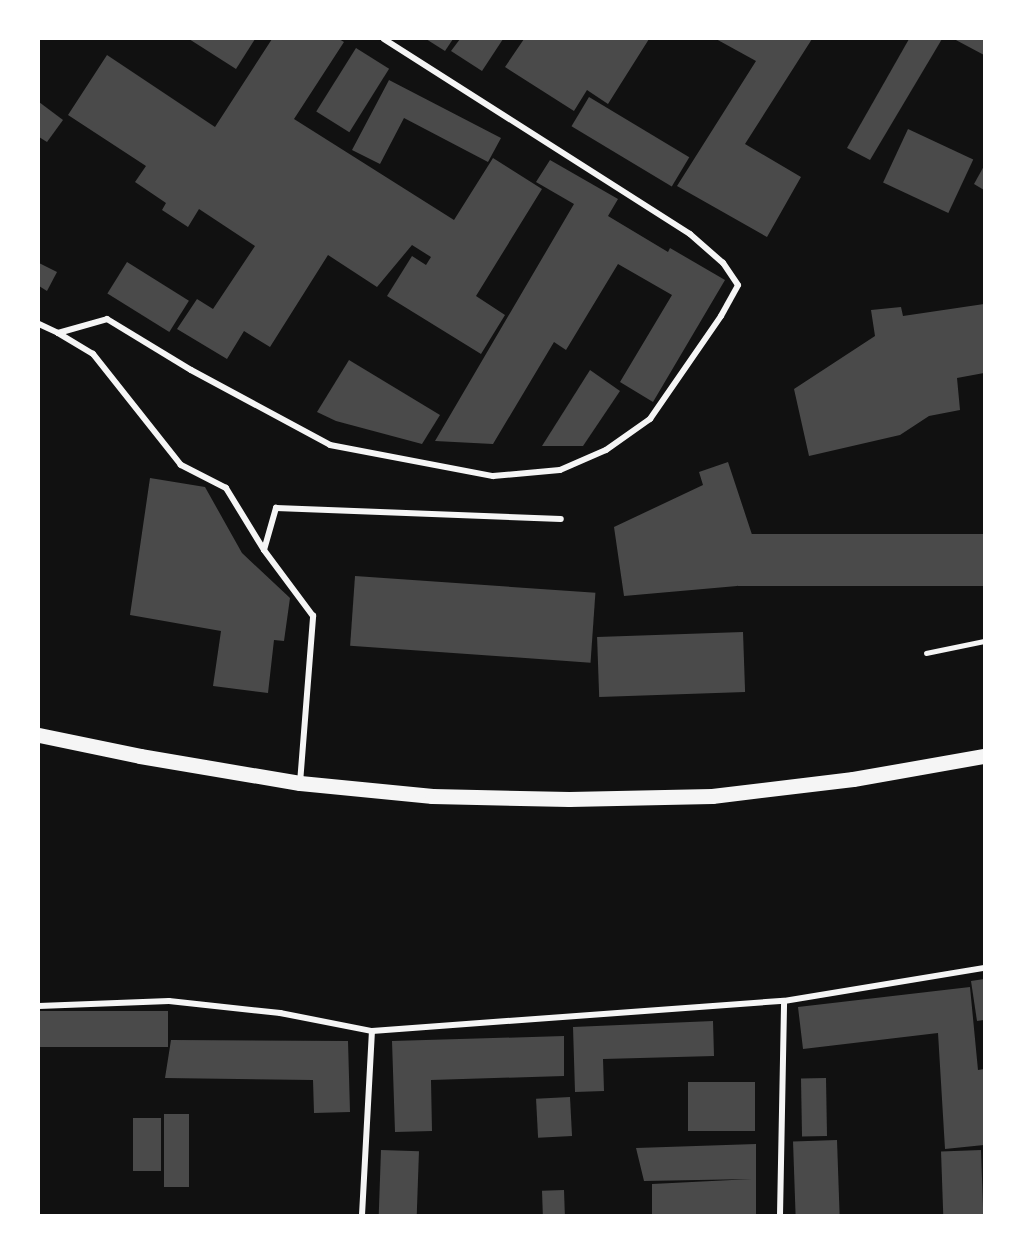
<!DOCTYPE html>
<html>
<head>
<meta charset="utf-8">
<style>
	body { margin:0 }
	#map { position:relative; width:1023px; height:1254px; overflow:hidden; background:#111; font-family:"DM Sans",sans-serif }
	div>[style] { position:absolute }
	.building>* { inset:0; background:#4a4a4a; transform-origin:0 0 }
	.service>* { height:4.5px; margin:-2.25px; padding:0 2.25px; transform-origin:2.25px; border-radius:2.25px; background:#f5f5f5 }
	.minor>* { height:6px; margin:-3px; padding:0 3px; transform-origin:3px; border-radius:3px; background:#f5f5f5 }
	.primary>* { height:15px; margin:-7.5px; padding:0 7.5px; transform-origin:7.5px; border-radius:7.5px; background:#f5f5f5 }
	span { translate:-50% -50%; white-space:nowrap; text-align:center; line-height:1.15; -webkit-text-stroke:4.5px #fff; paint-order:stroke }
	.frame { position:absolute; inset:0; border:40px solid #fff; pointer-events:none }
</style>
</head>
<body>
<div id="map">
	<div class="building">
		<div style="clip-path:polygon(189px 39px,255px 39px,236px 69px)"></div>
		<div style="clip-path:polygon(272px 39px,339px 39px,344px 42px,294px 119px,454px 220px,493px 158px,542px 189px,476px 296px,505px 315px,481px 354px,387px 296px,412px 256px,426px 265px,431px 257px,412px 245px,377px 287px,328px 255px,270px 347px,244px 331px,227px 359px,177px 329px,197px 299px,213px 309px,255px 246px,199px 209px,188px 227px,162px 210px,166px 203px,135px 182px,146px 166px,68px 115px,107px 55px,215px 127px)"></div>
		<div style="clip-path:polygon(426px 39px,453px 39px,445px 51px)"></div>
		<div style="clip-path:polygon(460px 39px,503px 39px,482px 71px,451px 51px)"></div>
		<div style="clip-path:polygon(524px 39px,649px 39px,608px 104px,587px 90px,574px 111px,505px 67px)"></div>
		<div style="clip-path:polygon(716px 39px,812px 39px,745px 144px,801px 177px,767px 237px,677px 186px,756px 61px)"></div>
		<div style="clip-path:polygon(909px 39px,942px 39px,870px 160px,847px 148px)"></div>
		<div style="clip-path:polygon(954px 39px,984px 39px,984px 55px)"></div>
		<div style="left:356px;top:48px;width:39px;height:75px;rotate:32deg"></div>
		<div style="clip-path:polygon(389px 80px,501px 138px,488px 162px,404px 118px,380px 164px,352px 150px)"></div>
		<div style="left:589px;top:97px;width:117px;height:34px;rotate:31deg"></div>
		<div style="clip-path:polygon(39px 102px,63px 120px,47px 142px,39px 137px)"></div>
		<div style="left:908px;top:129px;width:72px;height:59px;rotate:25deg"></div>
		<div style="clip-path:polygon(550px 160px,618px 199px,608px 216px,668px 252px,670px 248px,725px 280px,653px 402px,620px 382px,672px 295px,618px 264px,566px 350px,554px 342px,493px 444px,435px 441px,574px 204px,536px 182px)"></div>
		<div style="clip-path:polygon(984px 166px,984px 190px,974px 184px)"></div>
		<div style="left:127px;top:262px;width:73px;height:37px;rotate:32deg"></div>
		<div style="clip-path:polygon(39px 263px,57px 272px,47px 291px,39px 286px)"></div>
		<div style="clip-path:polygon(984px 304px,984px 373px,957px 378px,960px 410px,929px 416px,900px 435px,809px 456px,794px 389px,875px 336px,871px 310px,901px 307px,903px 316px)"></div>
		<div style="clip-path:polygon(349px 360px,440px 415px,422px 444px,336px 421px,317px 412px)"></div>
		<div style="clip-path:polygon(590px 370px,620px 391px,583px 446px,542px 446px)"></div>
		<div style="clip-path:polygon(728px 462px,766px 577px,737px 586px,624px 596px,614px 527px,703px 485px,699px 472px)"></div>
		<div style="clip-path:polygon(150px 478px,205px 487px,242px 553px,290px 598px,284px 641px,274px 640px,268px 693px,213px 686px,221px 631px,130px 615px)"></div>
		<div style="left:984px;top:534px;width:52px;height:246px;rotate:90deg"></div>
		<div style="left:355px;top:576px;width:241px;height:70px;rotate:4deg"></div>
		<div style="left:743px;top:632px;width:60px;height:146px;rotate:88deg"></div>
		<div style="clip-path:polygon(984px 979px,984px 1020px,977px 1021px,971px 981px)"></div>
		<div style="clip-path:polygon(970px 987px,978px 1070px,984px 1069px,984px 1145px,945px 1149px,938px 1033px,803px 1049px,798px 1007px)"></div>
		<div style="left:168px;top:1011px;width:36px;height:129px;rotate:90deg"></div>
		<div style="clip-path:polygon(713px 1021px,714px 1056px,603px 1059px,604px 1091px,575px 1092px,573px 1027px)"></div>
		<div style="clip-path:polygon(564px 1036px,564px 1076px,431px 1080px,432px 1131px,395px 1132px,392px 1041px)"></div>
		<div style="clip-path:polygon(171px 1040px,348px 1041px,350px 1112px,314px 1113px,313px 1080px,165px 1078px)"></div>
		<div style="left:826px;top:1078px;width:58px;height:25px;rotate:89deg"></div>
		<div style="left:688px;top:1082px;width:67px;height:49px"></div>
		<div style="left:570px;top:1097px;width:39px;height:34px;rotate:87deg"></div>
		<div style="left:164px;top:1114px;width:25px;height:73px"></div>
		<div style="left:133px;top:1118px;width:28px;height:53px"></div>
		<div style="left:837px;top:1140px;width:75px;height:44px;rotate:88deg"></div>
		<div style="clip-path:polygon(756px 1144px,756px 1215px,652px 1215px,652px 1184px,752px 1179px,644px 1181px,636px 1148px)"></div>
		<div style="left:381px;top:1150px;width:38px;height:65px;rotate:2deg"></div>
		<div style="left:981px;top:1150px;width:65px;height:40px;rotate:88deg"></div>
		<div style="left:564px;top:1190px;width:25px;height:22px;rotate:88deg"></div>
	</div>
	<div class="service">
		<div style="left:926px;top:653px;width:59px;rotate:-11.7deg"></div>
	</div>
	<div class="minor">
		<div style="left:39px;top:324px;width:21px;rotate:25deg"></div>
		<div style="left:264px;top:550px;width:44px;rotate:-74.1deg"></div>
		<div style="left:276px;top:508px;width:285px;rotate:2.2deg"></div>
		<div style="left:300px;top:783px;width:168px;rotate:-85.5deg"></div>
		<div style="left:313px;top:616px;width:82px;rotate:-126.6deg"></div>
		<div style="left:264px;top:550px;width:73px;rotate:-121.5deg"></div>
		<div style="left:226px;top:488px;width:51px;rotate:-152.9deg"></div>
		<div style="left:181px;top:465px;width:142px;rotate:-128.4deg"></div>
		<div style="left:93px;top:354px;width:41px;rotate:-149deg"></div>
		<div style="left:58px;top:333px;width:51px;rotate:-15.9deg"></div>
		<div style="left:107px;top:319px;width:98px;rotate:31.3deg"></div>
		<div style="left:191px;top:370px;width:158px;rotate:28.3deg"></div>
		<div style="left:330px;top:445px;width:166px;rotate:10.8deg"></div>
		<div style="left:493px;top:476px;width:67px;rotate:-5.1deg"></div>
		<div style="left:560px;top:470px;width:50px;rotate:-23.5deg"></div>
		<div style="left:606px;top:450px;width:54px;rotate:-35.2deg"></div>
		<div style="left:650px;top:419px;width:125px;rotate:-55.4deg"></div>
		<div style="left:721px;top:316px;width:35px;rotate:-61deg"></div>
		<div style="left:738px;top:285px;width:27px;rotate:-124deg"></div>
		<div style="left:723px;top:263px;width:44px;rotate:-138.7deg"></div>
		<div style="left:690px;top:234px;width:363px;rotate:-147.5deg"></div>
		<div style="left:39px;top:1006px;width:130px;rotate:-2.2deg"></div>
		<div style="left:169px;top:1001px;width:112px;rotate:6.2deg"></div>
		<div style="left:280px;top:1013px;width:94px;rotate:11.1deg"></div>
		<div style="left:372px;top:1031px;width:413px;rotate:-4.2deg"></div>
		<div style="left:784px;top:1001px;width:203px;rotate:-9.4deg"></div>
		<div style="left:362px;top:1215px;width:184px;rotate:-86.9deg"></div>
		<div style="left:780px;top:1215px;width:214px;rotate:-88.9deg"></div>
	</div>
	<div class="primary">
		<div style="left:39px;top:735px;width:103px;rotate:11.7deg"></div>
		<div style="left:140px;top:756px;width:162px;rotate:9.6deg"></div>
		<div style="left:300px;top:783px;width:133px;rotate:5.6deg"></div>
		<div style="left:432px;top:796px;width:137px;rotate:1.3deg"></div>
		<div style="left:569px;top:799px;width:143px;rotate:-1.2deg"></div>
		<div style="left:712px;top:796px;width:142px;rotate:-6.9deg"></div>
		<div style="left:853px;top:779px;width:133px;rotate:-10deg"></div>
	</div>
	<div class="frame"></div>
</div>
</body>
</html>
